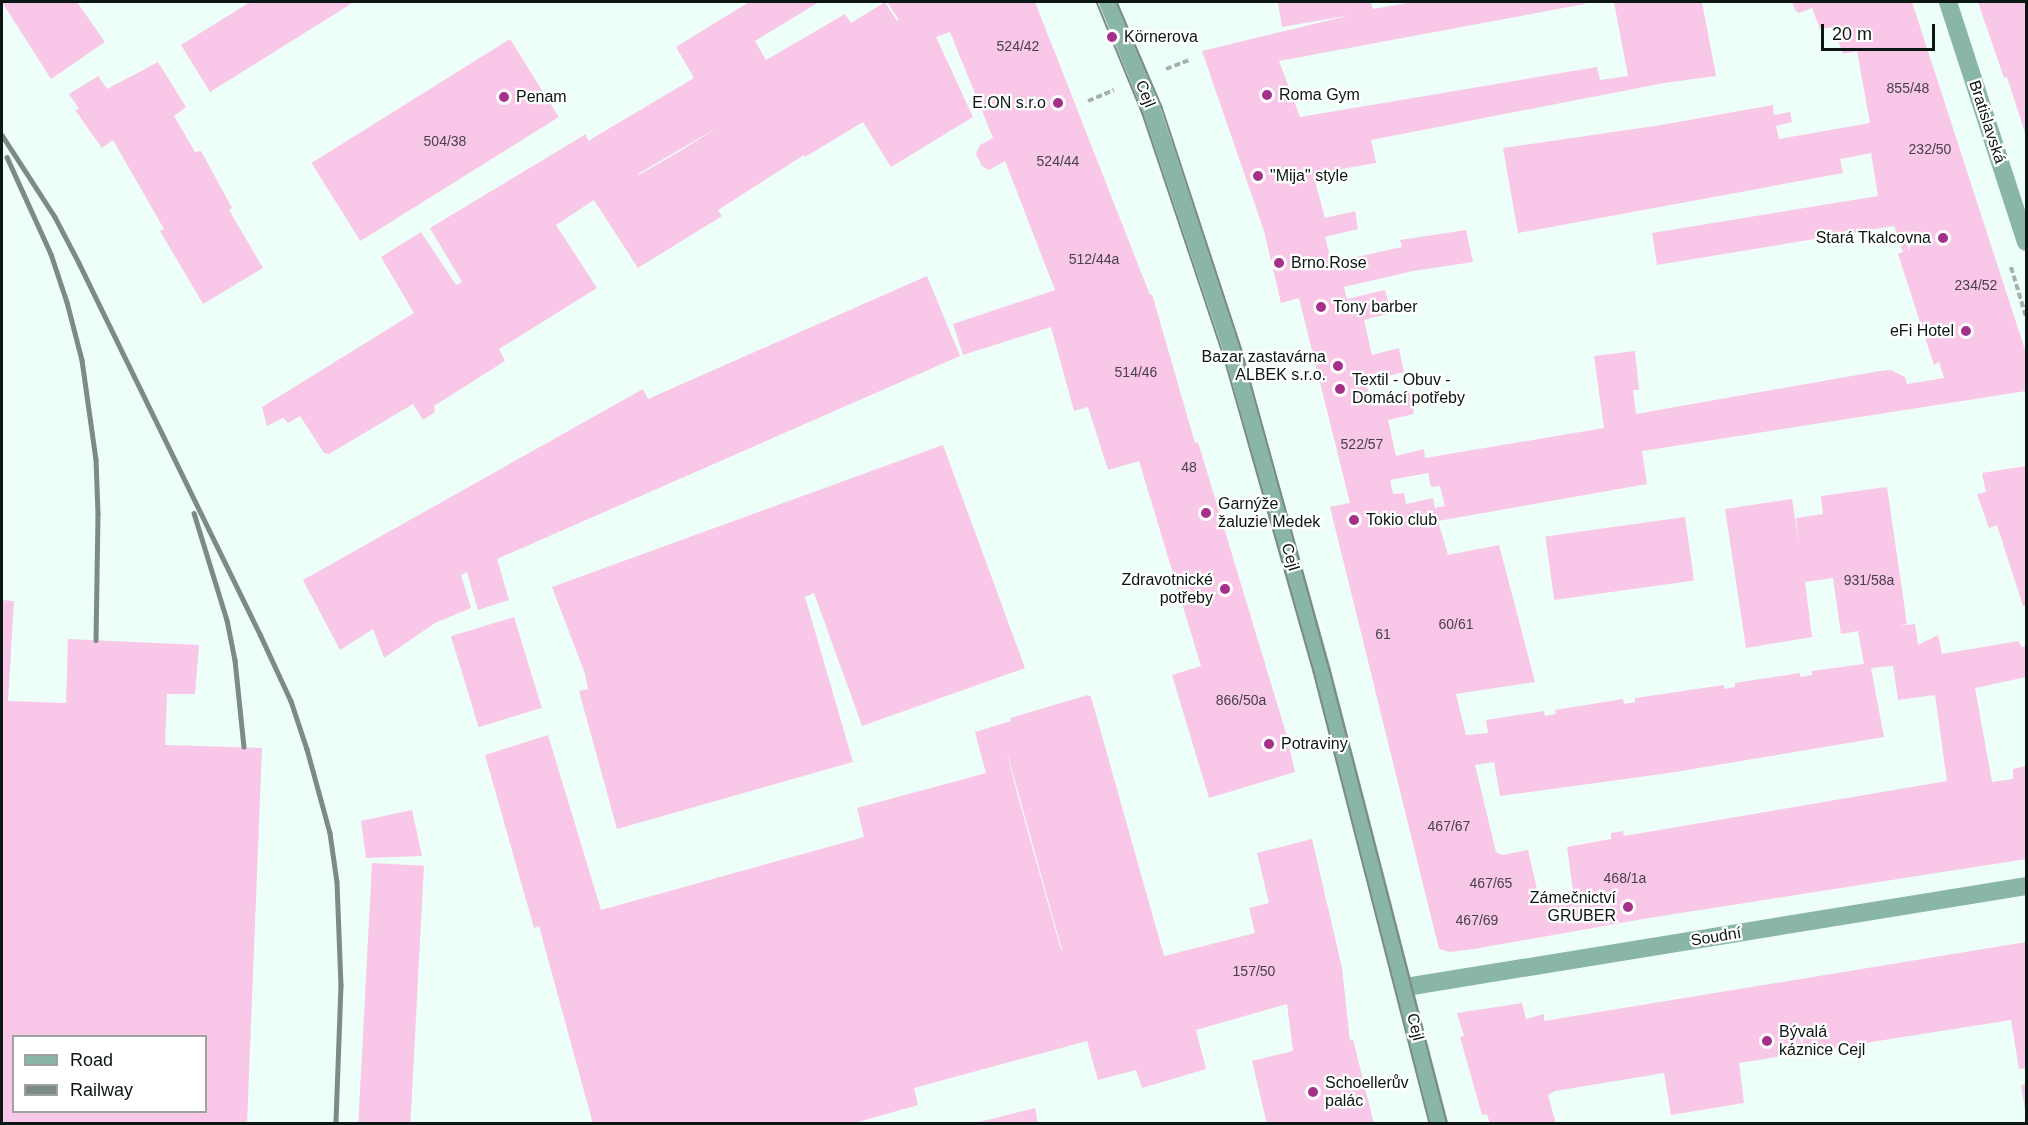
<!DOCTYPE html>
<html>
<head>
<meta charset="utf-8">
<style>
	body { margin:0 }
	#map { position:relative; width:2028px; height:1125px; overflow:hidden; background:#edfff8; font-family:Arial,sans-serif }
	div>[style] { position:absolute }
	.building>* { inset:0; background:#f9c7e8; transform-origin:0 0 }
	.path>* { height:4px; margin-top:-2px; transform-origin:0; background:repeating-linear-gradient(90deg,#a2b1ab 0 6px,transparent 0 9px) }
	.minor>* { height:18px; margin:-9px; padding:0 9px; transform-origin:9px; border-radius:9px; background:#89b6a6 }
	.tertiary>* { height:18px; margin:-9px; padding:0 9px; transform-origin:9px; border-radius:9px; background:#89b6a6 }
	.tram>* { height:1.5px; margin:-0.75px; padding:0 0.75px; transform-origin:0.75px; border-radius:0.75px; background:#7d8b85 }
	.rail>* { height:4.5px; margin:-2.25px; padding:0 2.25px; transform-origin:2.25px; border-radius:2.25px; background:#7d8b85 }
	.dots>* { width:16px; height:16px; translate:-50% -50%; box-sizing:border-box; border:3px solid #fff; border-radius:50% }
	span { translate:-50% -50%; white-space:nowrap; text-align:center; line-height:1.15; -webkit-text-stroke:4.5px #fff; paint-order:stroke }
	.number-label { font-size:14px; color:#474248 }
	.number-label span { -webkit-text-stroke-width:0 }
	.poi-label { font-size:16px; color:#0c1612 }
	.left { translate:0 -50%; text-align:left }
	.right { translate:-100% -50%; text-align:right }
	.street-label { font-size:16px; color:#0c1612 }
	.frame { position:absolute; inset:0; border:3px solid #0c1612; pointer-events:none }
	.legend { position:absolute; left:12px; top:1035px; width:195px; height:78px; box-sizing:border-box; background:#fff; border:2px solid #9ea2a0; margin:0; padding:8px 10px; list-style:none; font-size:18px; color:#0c1612 }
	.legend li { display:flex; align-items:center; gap:12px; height:30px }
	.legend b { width:30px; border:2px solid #9ea2a0 }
	.scale { position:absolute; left:1821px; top:24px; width:114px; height:27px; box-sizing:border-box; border:3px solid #0c1612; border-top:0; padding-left:8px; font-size:18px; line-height:21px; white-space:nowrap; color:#0c1612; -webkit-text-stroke:4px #fff; paint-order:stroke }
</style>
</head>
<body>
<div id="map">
	<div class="building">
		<div style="clip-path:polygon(2px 2px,77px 2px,105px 42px,51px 79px)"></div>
		<div style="clip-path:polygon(250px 2px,354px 2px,210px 92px,181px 45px)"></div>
		<div style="clip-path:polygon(evenodd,749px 2px,819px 2px,755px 41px,766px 60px,845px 14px,851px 23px,885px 2px,897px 21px,899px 20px,887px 2px,1035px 2px,1150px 295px,1152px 294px,1195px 443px,1198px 442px,1286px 733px,1295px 772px,1209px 798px,1172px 675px,1201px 666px,1139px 461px,1108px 470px,1088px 407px,1074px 411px,1051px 327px,963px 355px,953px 324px,1055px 290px,1005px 161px,989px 170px,982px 166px,976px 154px,980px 145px,993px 138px,950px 32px,936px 37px,973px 117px,891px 167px,863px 122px,805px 157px,804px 155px,718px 210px,722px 216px,638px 268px,594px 200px,556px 225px,597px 288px,499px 349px,505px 361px,434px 406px,435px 412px,423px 420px,413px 404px,329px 454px,324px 453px,300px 416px,288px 423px,283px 418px,267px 426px,262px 407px,414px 313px,381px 257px,421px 232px,456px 285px,462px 282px,430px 228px,586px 134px,588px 141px,694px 78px,676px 47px,749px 2px,718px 127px,682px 150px,639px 175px,638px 174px,718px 127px)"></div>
		<div style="clip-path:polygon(evenodd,1278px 2px,1371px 2px,1373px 9px,1413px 2px,1585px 2px,1585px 4px,1279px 61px,1300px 117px,1597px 67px,1600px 80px,1628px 76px,1614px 2px,1702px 2px,1716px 76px,1664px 83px,1371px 140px,1376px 163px,1313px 174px,1325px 218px,1355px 211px,1358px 229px,1325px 237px,1330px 257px,1337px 256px,1338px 261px,1402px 247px,1400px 240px,1466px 230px,1473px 262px,1413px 271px,1344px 287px,1347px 299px,1385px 290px,1391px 313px,1364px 320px,1372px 355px,1399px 348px,1404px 372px,1366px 382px,1370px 400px,1409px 390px,1414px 414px,1388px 420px,1396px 456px,1424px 449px,1425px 458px,1604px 428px,1594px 356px,1635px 351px,1639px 390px,1633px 390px,1636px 414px,1880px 371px,1891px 370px,1905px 377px,1907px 384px,1944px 378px,1939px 362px,1934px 365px,1898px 254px,1903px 252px,1894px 226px,1657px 265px,1652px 233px,1878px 196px,1871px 153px,1840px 159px,1843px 173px,1518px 233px,1503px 148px,1661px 125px,1773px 105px,1774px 115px,1790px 112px,1792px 122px,1776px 126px,1779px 139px,1870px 123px,1857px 51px,1843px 54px,1833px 27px,1820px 29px,1812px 8px,1799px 13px,1795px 10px,1792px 2px,1912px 2px,2026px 353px,2026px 391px,1642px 451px,1647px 484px,1438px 521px,1448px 555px,1499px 545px,1535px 682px,1456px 694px,1466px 735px,1488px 733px,1486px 720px,1544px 711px,1545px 716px,1556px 714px,1555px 710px,1623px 699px,1624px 704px,1635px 702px,1635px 698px,1724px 685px,1724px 689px,1735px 687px,1735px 683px,1800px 673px,1800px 677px,1812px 675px,1812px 671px,1864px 664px,1858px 631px,1841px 634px,1833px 578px,1805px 582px,1812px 637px,1746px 648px,1725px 509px,1792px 499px,1800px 550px,1796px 518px,1823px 514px,1821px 496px,1887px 487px,1907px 624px,1898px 626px,1915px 624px,1918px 645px,1938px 635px,1942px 654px,2018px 641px,2022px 647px,2026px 646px,2026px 677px,1975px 688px,1992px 782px,2013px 779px,2013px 769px,2026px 766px,2026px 859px,1649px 918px,1474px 949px,1450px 952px,1439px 949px,1330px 507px,1350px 503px,1299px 298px,1281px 303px,1264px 231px,1202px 51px,1351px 15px,1282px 27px,1278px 2px,1428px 473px,1431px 487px,1440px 486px,1445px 506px,1435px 508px,1433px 498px,1406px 504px,1404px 493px,1393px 494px,1390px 480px,1428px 473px,1278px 2px,1893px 666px,1898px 700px,1935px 695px,1947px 781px,1624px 836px,1623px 831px,1611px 833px,1611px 839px,1567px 847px,1573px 891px,1539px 898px,1528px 850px,1502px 855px,1496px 852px,1475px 765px,1494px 762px,1500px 796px,1669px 773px,1884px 737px,1871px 668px,1893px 666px)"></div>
		<div style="clip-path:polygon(1978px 2px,2026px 2px,2026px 136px,2007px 77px,2004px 78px)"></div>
		<div style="left:510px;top:39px;width:92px;height:234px;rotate:58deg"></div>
		<div style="clip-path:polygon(158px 62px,186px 107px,174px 116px,195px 152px,201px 151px,232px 208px,229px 210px,263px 268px,203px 304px,160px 231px,164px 229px,113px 140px,102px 148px,75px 110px,79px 109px,69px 94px,98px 76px,107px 89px)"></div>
		<div style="clip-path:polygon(927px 276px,960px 356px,497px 559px,509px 600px,478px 610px,467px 572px,461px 575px,471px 608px,435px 623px,384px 658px,373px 629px,340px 650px,303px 580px,643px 389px,648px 399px)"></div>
		<div style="clip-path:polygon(943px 445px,1025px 668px,862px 726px,814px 593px,805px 597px,853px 762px,617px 829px,579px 691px,588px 689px,585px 674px,552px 587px)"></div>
		<div style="clip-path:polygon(2026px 466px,2026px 606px,2023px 606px,1997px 525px,1989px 528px,1977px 494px,1986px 492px,1982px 473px)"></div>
		<div style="left:1685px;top:517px;width:64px;height:141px;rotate:82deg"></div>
		<div style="clip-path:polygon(evenodd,2px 600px,14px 601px,8px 701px,66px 703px,68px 639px,199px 645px,195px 694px,167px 694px,165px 745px,262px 748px,247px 1124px,2px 1124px,2px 600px,14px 1036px,206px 1036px,206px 1112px,14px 1112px,14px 1036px)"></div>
		<div style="left:514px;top:617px;width:95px;height:66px;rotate:73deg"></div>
		<div style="clip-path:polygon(evenodd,1088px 695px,1091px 697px,1164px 956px,1255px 933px,1249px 908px,1269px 903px,1257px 853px,1312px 839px,1342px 968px,1350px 1041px,1353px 1039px,1374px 1124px,1267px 1124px,1252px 1061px,1293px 1051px,1287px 1004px,1196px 1030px,1206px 1069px,1142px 1088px,1136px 1070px,1098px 1080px,1087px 1041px,914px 1088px,918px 1105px,851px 1124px,593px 1124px,539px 926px,534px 928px,485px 755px,548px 735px,601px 910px,864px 837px,857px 808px,986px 773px,975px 732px,1011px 721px,1010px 718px,1088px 695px,1005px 745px,1062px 950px,1061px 950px,1017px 793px,1005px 745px)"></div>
		<div style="clip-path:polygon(412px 810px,422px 856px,366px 858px,361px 821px)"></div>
		<div style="left:372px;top:863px;width:52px;height:261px;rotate:3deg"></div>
		<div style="clip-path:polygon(2026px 942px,2026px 1068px,2019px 1069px,2011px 1020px,1739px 1063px,1744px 1103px,1671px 1115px,1664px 1073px,1555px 1091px,1548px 1095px,1556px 1124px,1490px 1124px,1487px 1114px,1482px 1115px,1460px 1037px,1464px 1036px,1457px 1013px,1522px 1003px,1526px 1019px,1544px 1014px,1544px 1021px)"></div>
		<div style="clip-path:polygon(2026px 1084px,2026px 1110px,2025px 1110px,2021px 1085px)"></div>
		<div style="clip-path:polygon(1035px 1108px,1038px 1124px,975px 1124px,975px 1123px)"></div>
	</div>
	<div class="path">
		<div style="left:1166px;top:69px;width:26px;rotate:-21deg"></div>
		<div style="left:1088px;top:101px;width:28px;rotate:-23deg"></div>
		<div style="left:2011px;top:267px;width:52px;rotate:73.3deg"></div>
	</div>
	<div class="minor">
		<div style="left:1948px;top:2px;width:252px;rotate:72deg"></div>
		<div style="left:1406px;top:987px;width:628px;rotate:-9.25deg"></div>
	</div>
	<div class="tertiary">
		<div style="left:1108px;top:2px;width:118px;rotate:68deg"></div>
		<div style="left:1152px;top:111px;width:254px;rotate:71.4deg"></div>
		<div style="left:1233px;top:352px;width:331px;rotate:74.4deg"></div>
		<div style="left:1322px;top:671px;width:468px;rotate:75.5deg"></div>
	</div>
	<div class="tram">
		<div style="left:1097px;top:2px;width:121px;rotate:67.7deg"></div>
		<div style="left:1143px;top:114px;width:255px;rotate:71.5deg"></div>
		<div style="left:1224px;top:356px;width:329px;rotate:74.1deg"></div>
		<div style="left:1314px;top:672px;width:467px;rotate:75.6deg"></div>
		<div style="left:1117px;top:2px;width:114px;rotate:66.8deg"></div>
		<div style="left:1162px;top:107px;width:257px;rotate:71.8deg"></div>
		<div style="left:1242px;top:351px;width:331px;rotate:74.6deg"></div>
		<div style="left:1330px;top:670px;width:469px;rotate:75.5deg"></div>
	</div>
	<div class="rail">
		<div style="left:2px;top:135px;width:98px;rotate:57.1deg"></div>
		<div style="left:55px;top:217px;width:52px;rotate:62.4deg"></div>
		<div style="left:79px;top:263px;width:413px;rotate:64deg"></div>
		<div style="left:260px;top:634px;width:74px;rotate:65.2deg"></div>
		<div style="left:291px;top:701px;width:51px;rotate:71.6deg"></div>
		<div style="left:307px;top:749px;width:87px;rotate:74.7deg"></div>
		<div style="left:330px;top:833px;width:49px;rotate:81.9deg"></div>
		<div style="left:337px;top:882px;width:103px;rotate:87.8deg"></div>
		<div style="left:341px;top:985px;width:139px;rotate:92.1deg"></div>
		<div style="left:7px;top:157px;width:107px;rotate:65.6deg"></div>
		<div style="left:51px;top:254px;width:51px;rotate:71.6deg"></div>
		<div style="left:67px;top:302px;width:60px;rotate:75.5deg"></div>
		<div style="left:82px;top:360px;width:100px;rotate:82deg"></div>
		<div style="left:96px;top:459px;width:55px;rotate:87.9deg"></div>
		<div style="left:98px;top:514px;width:126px;rotate:90.9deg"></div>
		<div style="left:194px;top:513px;width:112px;rotate:72.9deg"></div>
		<div style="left:227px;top:620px;width:41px;rotate:78.7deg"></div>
		<div style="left:235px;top:660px;width:87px;rotate:84.1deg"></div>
	</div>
	<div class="dots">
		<div style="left:1112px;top:37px;background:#a4308a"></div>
		<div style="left:1267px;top:95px;background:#a4308a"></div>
		<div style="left:504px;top:97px;background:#a4308a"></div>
		<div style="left:1058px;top:103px;background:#a4308a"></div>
		<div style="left:1258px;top:176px;background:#a4308a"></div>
		<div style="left:1943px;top:238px;background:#a4308a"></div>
		<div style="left:1279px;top:263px;background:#a4308a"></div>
		<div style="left:1321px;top:307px;background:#a4308a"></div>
		<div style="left:1966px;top:331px;background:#a4308a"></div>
		<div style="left:1338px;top:366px;background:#a4308a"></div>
		<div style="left:1340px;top:389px;background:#a4308a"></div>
		<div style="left:1206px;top:513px;background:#a4308a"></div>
		<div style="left:1354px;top:520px;background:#a4308a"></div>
		<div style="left:1225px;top:589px;background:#a4308a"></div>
		<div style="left:1269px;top:744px;background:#a4308a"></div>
		<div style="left:1628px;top:907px;background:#a4308a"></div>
		<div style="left:1767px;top:1041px;background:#a4308a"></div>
		<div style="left:1313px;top:1092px;background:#a4308a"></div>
	</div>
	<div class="number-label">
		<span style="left:1018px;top:46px">524/42</span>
		<span style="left:1908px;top:88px">855/48</span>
		<span style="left:445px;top:141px">504/38</span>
		<span style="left:1930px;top:149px">232/50</span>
		<span style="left:1058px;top:161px">524/44</span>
		<span style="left:1094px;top:259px">512/44a</span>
		<span style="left:1976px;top:285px">234/52</span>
		<span style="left:1136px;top:372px">514/46</span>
		<span style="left:1362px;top:444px">522/57</span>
		<span style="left:1189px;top:467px">48</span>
		<span style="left:1869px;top:580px">931/58a</span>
		<span style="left:1456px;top:624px">60/61</span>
		<span style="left:1383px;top:634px">61</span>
		<span style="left:1241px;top:700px">866/50a</span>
		<span style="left:1449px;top:826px">467/67</span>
		<span style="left:1625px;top:878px">468/1a</span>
		<span style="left:1491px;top:883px">467/65</span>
		<span style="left:1477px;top:920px">467/69</span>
		<span style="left:1254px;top:971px">157/50</span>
	</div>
	<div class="poi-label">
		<span class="left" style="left:1124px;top:37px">Körnerova</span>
		<span class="left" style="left:1279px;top:95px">Roma Gym</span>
		<span class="left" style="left:516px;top:97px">Penam</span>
		<span class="right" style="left:1046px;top:103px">E.ON s.r.o</span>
		<span class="left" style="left:1270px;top:176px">"Mija" style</span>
		<span class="right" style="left:1931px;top:238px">Stará Tkalcovna</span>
		<span class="left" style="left:1291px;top:263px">Brno.Rose</span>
		<span class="left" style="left:1333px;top:307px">Tony barber</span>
		<span class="right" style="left:1954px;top:331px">eFi Hotel</span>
		<span class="right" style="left:1326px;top:366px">Bazar zastavárna<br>ALBEK s.r.o.</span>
		<span class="left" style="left:1352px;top:389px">Textil - Obuv -<br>Domácí potřeby</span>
		<span class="left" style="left:1218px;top:513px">Garnýže<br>žaluzie Medek</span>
		<span class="left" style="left:1366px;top:520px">Tokio club</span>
		<span class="right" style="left:1213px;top:589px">Zdravotnické<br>potřeby</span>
		<span class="left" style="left:1281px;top:744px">Potraviny</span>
		<span class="right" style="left:1616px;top:907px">Zámečnictví<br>GRUBER</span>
		<span class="left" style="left:1779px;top:1041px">Bývalá<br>káznice Cejl</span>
		<span class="left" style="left:1325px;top:1092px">Schoellerův<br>palác</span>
	</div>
	<div class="street-label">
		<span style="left:1145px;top:94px;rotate:68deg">Cejl</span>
		<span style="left:1987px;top:122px;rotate:72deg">Bratislavská</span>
		<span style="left:1290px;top:557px;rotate:74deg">Cejl</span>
		<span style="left:1716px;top:937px;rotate:-9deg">Soudní</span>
		<span style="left:1415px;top:1027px;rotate:76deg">Cejl</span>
	</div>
	<div class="frame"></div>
	<ul class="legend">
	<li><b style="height:8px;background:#89b6a6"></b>Road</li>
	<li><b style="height:8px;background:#7d8b85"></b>Railway</li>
	</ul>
	<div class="scale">20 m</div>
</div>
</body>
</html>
